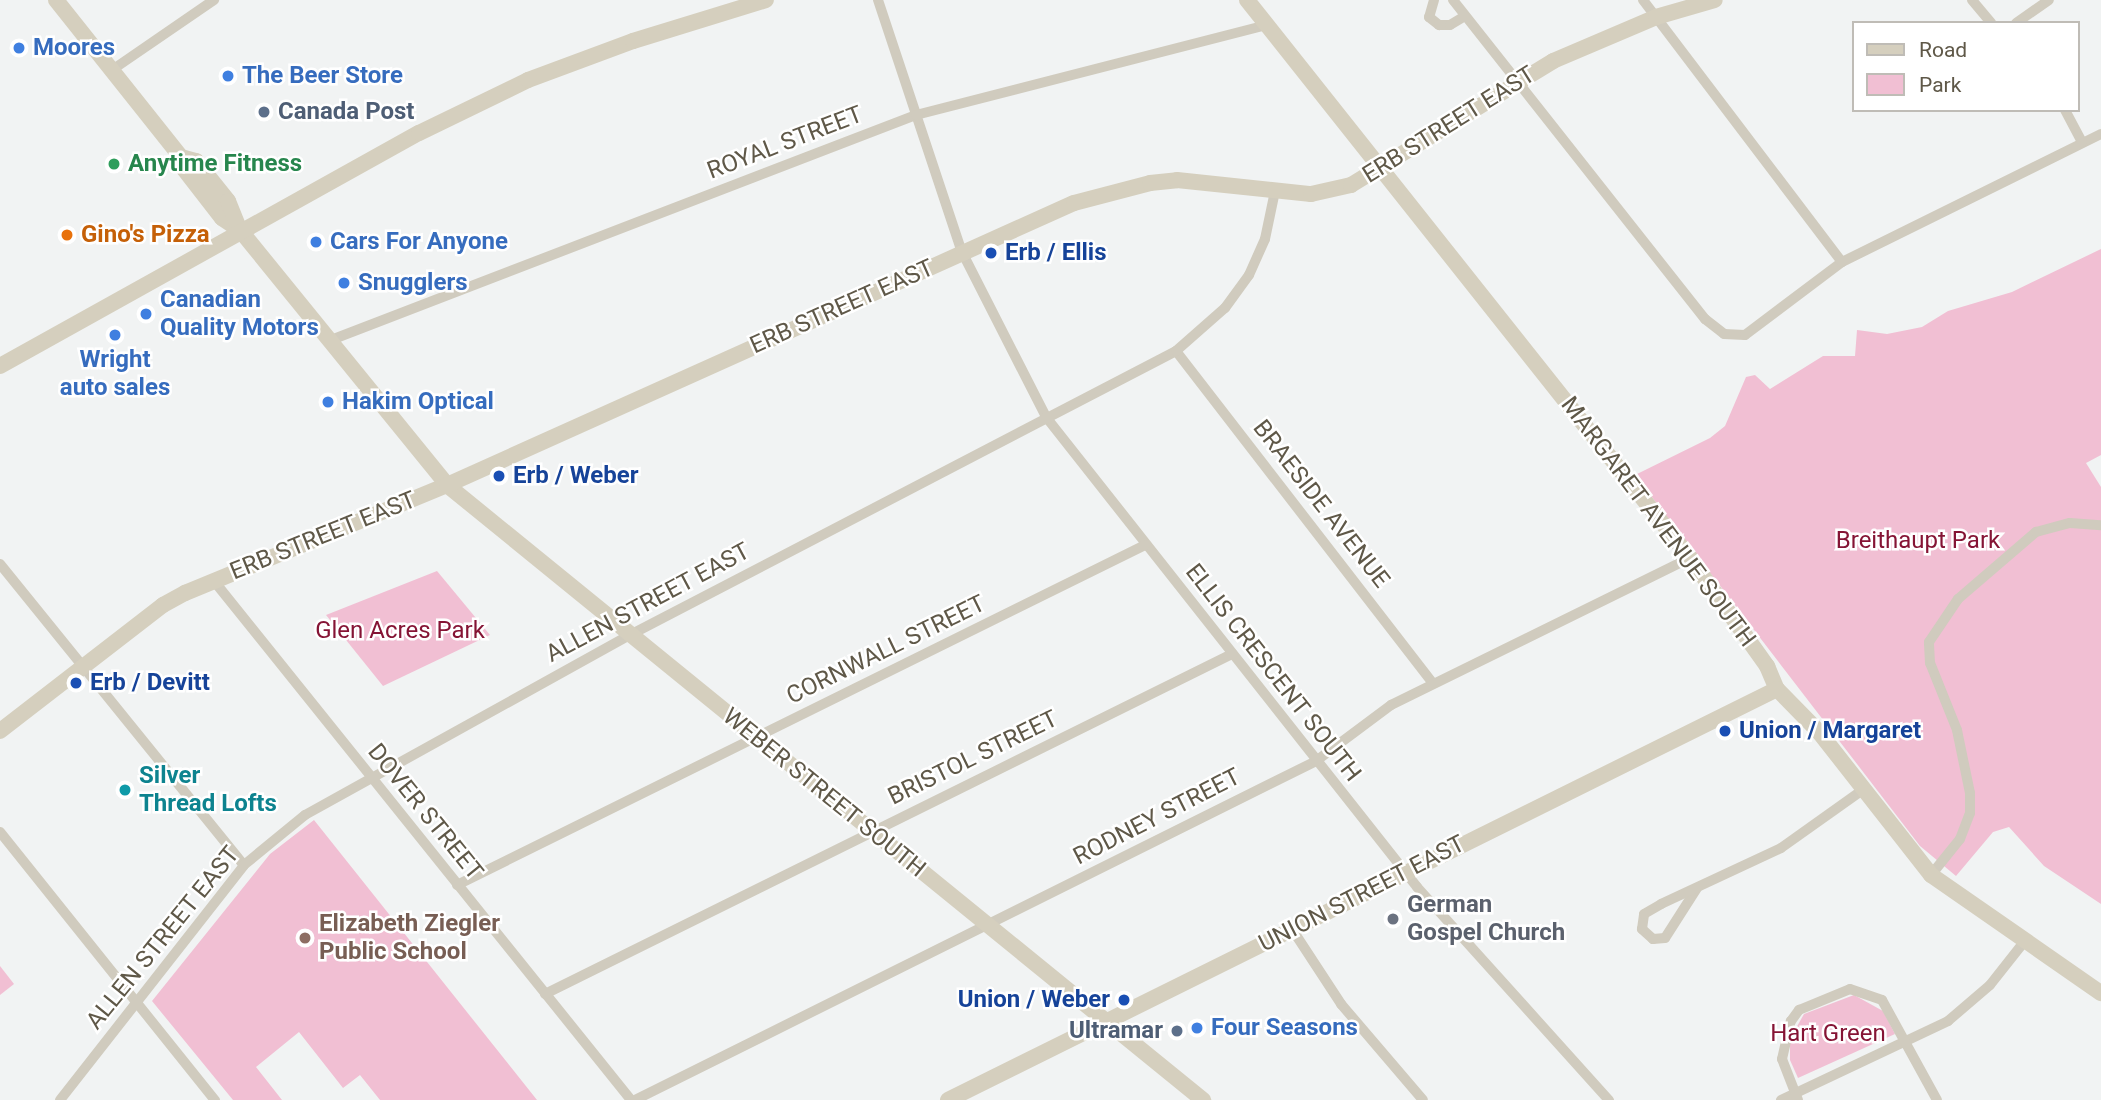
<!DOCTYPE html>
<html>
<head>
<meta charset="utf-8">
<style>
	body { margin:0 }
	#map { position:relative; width:2101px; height:1100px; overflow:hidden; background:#f1f3f3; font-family:Roboto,sans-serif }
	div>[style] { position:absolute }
	.green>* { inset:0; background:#f1bfd3 }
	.street>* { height:10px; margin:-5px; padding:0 5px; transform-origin:5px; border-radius:5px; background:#d0cbbe }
	.secondary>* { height:16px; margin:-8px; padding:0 8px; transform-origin:8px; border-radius:8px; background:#d5cfbe }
	.dots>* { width:19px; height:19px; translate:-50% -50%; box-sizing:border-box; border:4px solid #fff; border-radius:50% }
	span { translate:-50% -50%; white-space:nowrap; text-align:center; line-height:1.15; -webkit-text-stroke:5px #fff; paint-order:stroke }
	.shop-label { font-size:24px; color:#366cbe; font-weight:700 }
	.left { translate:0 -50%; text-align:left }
	.service-label { font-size:24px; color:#4e5e75; font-weight:700 }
	.right { translate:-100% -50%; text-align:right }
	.street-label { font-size:24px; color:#5f5848 }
	.leisure-label { font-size:24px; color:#27864d; font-weight:700 }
	.food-label { font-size:24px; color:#c56008; font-weight:700 }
	.transit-label { font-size:24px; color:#164399; font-weight:700 }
	.park-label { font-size:24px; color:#851435 }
	.culture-label { font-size:24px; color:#0d838f; font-weight:700 }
	.worship-label { font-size:24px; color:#5b616d; font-weight:700 }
	.education-label { font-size:24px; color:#785e54; font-weight:700 }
	.legend { position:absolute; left:1852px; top:21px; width:228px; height:91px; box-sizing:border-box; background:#fff; border:2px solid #bfbcb6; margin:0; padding:9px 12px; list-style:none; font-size:21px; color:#5f5848 }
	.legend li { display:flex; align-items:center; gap:14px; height:35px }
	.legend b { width:35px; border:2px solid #bfbcb6 }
</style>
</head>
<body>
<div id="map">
	<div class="green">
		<div style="clip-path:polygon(2101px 249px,2101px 455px,2086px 463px,2101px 487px,2101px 904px,2044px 866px,2009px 827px,1993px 832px,1956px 876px,1920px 846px,1635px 475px,1710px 438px,1725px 426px,1746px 377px,1755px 375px,1770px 389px,1823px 356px,1855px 356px,1857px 330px,1887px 334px,1922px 327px,1948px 311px,2012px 292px)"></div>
		<div style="clip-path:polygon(437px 571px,490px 635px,383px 686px,326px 615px)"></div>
		<div style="clip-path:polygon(314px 820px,537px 1100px,380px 1100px,360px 1075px,343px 1088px,299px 1032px,256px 1067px,282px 1100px,233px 1100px,152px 1001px,270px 854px)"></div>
		<div style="clip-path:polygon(0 966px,14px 984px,0 995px)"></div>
		<div style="clip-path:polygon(1854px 995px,1883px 1011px,1895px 1034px,1798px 1078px,1790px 1060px,1790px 1039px,1804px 1014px)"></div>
	</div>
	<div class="street">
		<div style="left:878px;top:0;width:266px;rotate:71.6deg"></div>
		<div style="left:962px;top:252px;width:185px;rotate:63deg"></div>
		<div style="left:1046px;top:417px;width:599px;rotate:51.71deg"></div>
		<div style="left:1417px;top:887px;width:287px;rotate:48deg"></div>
		<div style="left:1434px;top:0;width:18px;rotate:106deg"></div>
		<div style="left:1429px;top:17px;width:13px;rotate:39deg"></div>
		<div style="left:1439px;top:25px;width:11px"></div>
		<div style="left:1450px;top:25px;width:17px;rotate:-31deg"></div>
		<div style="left:1453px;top:0;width:407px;rotate:51.7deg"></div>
		<div style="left:1705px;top:319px;width:24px;rotate:38deg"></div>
		<div style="left:1724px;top:334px;width:21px;rotate:3deg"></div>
		<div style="left:1745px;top:335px;width:121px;rotate:-37deg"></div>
		<div style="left:1842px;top:262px;width:289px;rotate:-26.3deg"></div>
		<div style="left:1643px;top:0;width:329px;rotate:52.8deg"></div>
		<div style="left:1972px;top:0;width:30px;rotate:50deg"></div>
		<div style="left:2016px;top:23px;width:40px;rotate:-34.9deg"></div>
		<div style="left:112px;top:70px;width:124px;rotate:-34.5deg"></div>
		<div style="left:2065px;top:110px;width:36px;rotate:62deg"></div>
		<div style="left:331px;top:340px;width:627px;rotate:-21.04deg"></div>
		<div style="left:916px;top:115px;width:362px;rotate:-14.4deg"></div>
		<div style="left:1176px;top:351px;width:420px;rotate:52.3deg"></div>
		<div style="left:0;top:564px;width:387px;rotate:51deg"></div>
		<div style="left:214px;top:581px;width:666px;rotate:51.22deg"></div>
		<div style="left:0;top:832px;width:344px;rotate:51.3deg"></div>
		<div style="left:1931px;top:875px;width:46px;rotate:-51.1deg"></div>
		<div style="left:1960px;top:839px;width:28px;rotate:-69deg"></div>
		<div style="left:1970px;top:813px;width:20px;rotate:-90deg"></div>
		<div style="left:1970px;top:793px;width:64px;rotate:-101.7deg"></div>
		<div style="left:1957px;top:730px;width:72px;rotate:-111.9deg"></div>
		<div style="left:1930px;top:663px;width:21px;rotate:-93deg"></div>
		<div style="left:1929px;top:642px;width:52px;rotate:-56deg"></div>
		<div style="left:1958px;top:599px;width:103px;rotate:-40.7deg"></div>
		<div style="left:2036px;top:532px;width:35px;rotate:-15deg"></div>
		<div style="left:2070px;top:523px;width:31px;rotate:4deg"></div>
		<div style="left:457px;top:885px;width:767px;rotate:-26.3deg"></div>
		<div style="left:1697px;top:888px;width:59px;rotate:122.6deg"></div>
		<div style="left:1665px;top:938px;width:12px;rotate:175deg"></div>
		<div style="left:1653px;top:939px;width:15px;rotate:-138deg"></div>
		<div style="left:1642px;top:929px;width:15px;rotate:-82deg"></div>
		<div style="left:1644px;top:914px;width:20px;rotate:-30deg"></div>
		<div style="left:1661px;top:904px;width:132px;rotate:-25deg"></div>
		<div style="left:1781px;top:848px;width:102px;rotate:-35.4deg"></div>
		<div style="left:1292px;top:929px;width:90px;rotate:56.8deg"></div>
		<div style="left:1341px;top:1004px;width:126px;rotate:49.5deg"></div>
		<div style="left:545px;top:994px;width:767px;rotate:-26.33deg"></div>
		<div style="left:60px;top:1100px;width:298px;rotate:-51.9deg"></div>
		<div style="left:244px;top:865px;width:79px;rotate:-39.3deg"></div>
		<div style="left:305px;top:815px;width:372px;rotate:-29deg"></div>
		<div style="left:630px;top:635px;width:615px;rotate:-27.48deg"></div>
		<div style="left:1176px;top:351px;width:65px;rotate:-41.3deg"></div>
		<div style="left:1225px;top:308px;width:41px;rotate:-54deg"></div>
		<div style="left:1249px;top:275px;width:39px;rotate:-66deg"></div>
		<div style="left:1265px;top:239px;width:49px;rotate:-78.2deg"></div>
		<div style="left:635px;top:1100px;width:761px;rotate:-26.46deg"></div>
		<div style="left:1316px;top:761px;width:94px;rotate:-36.7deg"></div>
		<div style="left:1391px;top:705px;width:333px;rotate:-26.2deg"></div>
		<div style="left:1781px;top:1100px;width:185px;rotate:-25.3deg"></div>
		<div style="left:1948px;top:1021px;width:55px;rotate:-40.6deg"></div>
		<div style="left:1990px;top:985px;width:55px;rotate:-51.7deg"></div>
		<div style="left:1798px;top:1100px;width:44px;rotate:-111.3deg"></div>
		<div style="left:1782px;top:1059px;width:39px;rotate:-77deg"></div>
		<div style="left:1791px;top:1021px;width:14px;rotate:-54deg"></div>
		<div style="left:1799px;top:1010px;width:55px;rotate:-22.4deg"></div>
		<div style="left:1850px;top:989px;width:34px;rotate:19deg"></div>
		<div style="left:1882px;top:1000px;width:114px;rotate:61.2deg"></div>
	</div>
	<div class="secondary">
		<div style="left:56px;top:0;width:201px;rotate:51.5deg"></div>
		<div style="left:181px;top:157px;width:12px;rotate:76deg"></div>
		<div style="left:184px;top:169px;width:62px;rotate:52.2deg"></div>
		<div style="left:222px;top:218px;width:22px;rotate:34deg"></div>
		<div style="left:240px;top:230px;width:328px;rotate:50.9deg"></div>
		<div style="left:447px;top:485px;width:975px;rotate:39.13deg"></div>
		<div style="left:1247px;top:0;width:712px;rotate:51.55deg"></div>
		<div style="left:1690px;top:558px;width:133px;rotate:54.5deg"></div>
		<div style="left:1767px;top:666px;width:25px;rotate:67deg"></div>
		<div style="left:1777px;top:689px;width:60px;rotate:45.7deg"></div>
		<div style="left:1819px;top:732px;width:182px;rotate:51.9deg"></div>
		<div style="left:1931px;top:875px;width:207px;rotate:34.8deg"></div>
		<div style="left:181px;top:157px;width:16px;rotate:15deg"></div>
		<div style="left:196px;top:161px;width:51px;rotate:51.3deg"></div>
		<div style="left:228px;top:201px;width:31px;rotate:68deg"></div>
		<div style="left:0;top:366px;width:479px;rotate:-29.1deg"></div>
		<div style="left:419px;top:133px;width:121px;rotate:-25.9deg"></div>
		<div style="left:528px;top:80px;width:112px;rotate:-20.4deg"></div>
		<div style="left:633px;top:41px;width:139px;rotate:-17.1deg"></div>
		<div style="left:0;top:731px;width:206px;rotate:-37.7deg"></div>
		<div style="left:163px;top:605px;width:25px;rotate:-29deg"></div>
		<div style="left:185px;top:593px;width:283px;rotate:-22.4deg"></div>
		<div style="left:447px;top:485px;width:687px;rotate:-24.22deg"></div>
		<div style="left:1074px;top:203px;width:79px;rotate:-14.7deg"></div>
		<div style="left:1150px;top:183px;width:27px;rotate:-6deg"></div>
		<div style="left:1177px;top:180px;width:135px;rotate:6deg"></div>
		<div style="left:1311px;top:194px;width:41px;rotate:-12.7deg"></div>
		<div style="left:1351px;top:185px;width:237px;rotate:-31.5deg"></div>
		<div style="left:1553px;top:61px;width:112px;rotate:-23.1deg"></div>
		<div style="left:1656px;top:17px;width:61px;rotate:-16.1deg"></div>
		<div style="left:948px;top:1100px;width:925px;rotate:-26.37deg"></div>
	</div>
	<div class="dots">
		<div style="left:19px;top:48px;background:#3f7fe0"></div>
		<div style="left:228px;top:76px;background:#3f7fe0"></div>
		<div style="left:264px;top:112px;background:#5c6f8a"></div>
		<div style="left:114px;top:164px;background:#2e9e5b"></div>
		<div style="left:67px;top:235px;background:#e8710a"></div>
		<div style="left:316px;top:242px;background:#3f7fe0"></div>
		<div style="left:991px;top:253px;background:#1a4fb4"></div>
		<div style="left:344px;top:283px;background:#3f7fe0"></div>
		<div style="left:146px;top:314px;background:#3f7fe0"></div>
		<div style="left:115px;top:335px;background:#3f7fe0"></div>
		<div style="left:328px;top:402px;background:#3f7fe0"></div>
		<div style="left:499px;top:476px;background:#1a4fb4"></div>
		<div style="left:76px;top:683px;background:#1a4fb4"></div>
		<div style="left:1725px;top:731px;background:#1a4fb4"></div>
		<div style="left:125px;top:790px;background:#0f9aa8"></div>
		<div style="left:1393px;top:919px;background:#6b7280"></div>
		<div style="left:305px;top:938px;background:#8d6e63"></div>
		<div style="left:1124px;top:1000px;background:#1a4fb4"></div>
		<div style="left:1197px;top:1028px;background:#3f7fe0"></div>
		<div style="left:1177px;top:1031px;background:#5c6f8a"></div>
	</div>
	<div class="shop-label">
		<span class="left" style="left:33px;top:48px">Moores</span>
		<span class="left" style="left:242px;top:76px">The Beer Store</span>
		<span class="left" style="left:330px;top:242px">Cars For Anyone</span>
		<span class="left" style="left:358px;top:283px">Snugglers</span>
		<span class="left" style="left:160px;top:314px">Canadian<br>Quality Motors</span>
		<span style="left:115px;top:374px">Wright<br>auto sales</span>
		<span class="left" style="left:342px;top:402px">Hakim Optical</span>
		<span class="left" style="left:1211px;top:1028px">Four Seasons</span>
	</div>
	<div class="service-label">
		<span class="left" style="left:278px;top:112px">Canada Post</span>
		<span class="right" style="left:1163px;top:1031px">Ultramar</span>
	</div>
	<div class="street-label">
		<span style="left:1449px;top:125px;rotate:-32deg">ERB STREET EAST</span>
		<span style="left:785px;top:143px;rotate:-21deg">ROYAL STREET</span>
		<span style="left:842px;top:307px;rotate:-24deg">ERB STREET EAST</span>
		<span style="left:1321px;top:504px;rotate:52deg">BRAESIDE AVENUE</span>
		<span style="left:1658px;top:522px;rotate:53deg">MARGARET AVENUE SOUTH</span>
		<span style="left:323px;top:536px;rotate:-22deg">ERB STREET EAST</span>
		<span style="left:648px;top:603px;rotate:-28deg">ALLEN STREET EAST</span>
		<span style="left:886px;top:650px;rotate:-26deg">CORNWALL STREET</span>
		<span style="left:1273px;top:673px;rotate:52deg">ELLIS CRESCENT SOUTH</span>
		<span style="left:973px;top:758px;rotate:-26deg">BRISTOL STREET</span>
		<span style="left:824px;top:793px;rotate:39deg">WEBER STREET SOUTH</span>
		<span style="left:425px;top:812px;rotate:51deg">DOVER STREET</span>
		<span style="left:1157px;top:817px;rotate:-27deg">RODNEY STREET</span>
		<span style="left:1362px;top:894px;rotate:-27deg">UNION STREET EAST</span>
		<span style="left:163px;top:938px;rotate:-51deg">ALLEN STREET EAST</span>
	</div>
	<div class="leisure-label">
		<span class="left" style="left:128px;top:164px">Anytime Fitness</span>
	</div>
	<div class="food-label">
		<span class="left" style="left:81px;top:235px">Gino's Pizza</span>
	</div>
	<div class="transit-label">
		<span class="left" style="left:1005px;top:253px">Erb / Ellis</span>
		<span class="left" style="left:513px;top:476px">Erb / Weber</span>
		<span class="left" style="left:90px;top:683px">Erb / Devitt</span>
		<span class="left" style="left:1739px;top:731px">Union / Margaret</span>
		<span class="right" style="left:1110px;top:1000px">Union / Weber</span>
	</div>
	<div class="park-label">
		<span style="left:1918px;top:541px">Breithaupt Park</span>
		<span style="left:400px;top:631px">Glen Acres Park</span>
		<span style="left:1828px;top:1034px">Hart Green</span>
	</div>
	<div class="culture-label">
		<span class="left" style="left:139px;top:790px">Silver<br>Thread Lofts</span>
	</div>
	<div class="worship-label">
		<span class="left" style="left:1407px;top:919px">German<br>Gospel Church</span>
	</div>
	<div class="education-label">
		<span class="left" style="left:319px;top:938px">Elizabeth Ziegler<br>Public School</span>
	</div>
	<ul class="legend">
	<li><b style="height:9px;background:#d5cfbe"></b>Road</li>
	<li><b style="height:19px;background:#f1bfd3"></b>Park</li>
	</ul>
</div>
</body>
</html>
